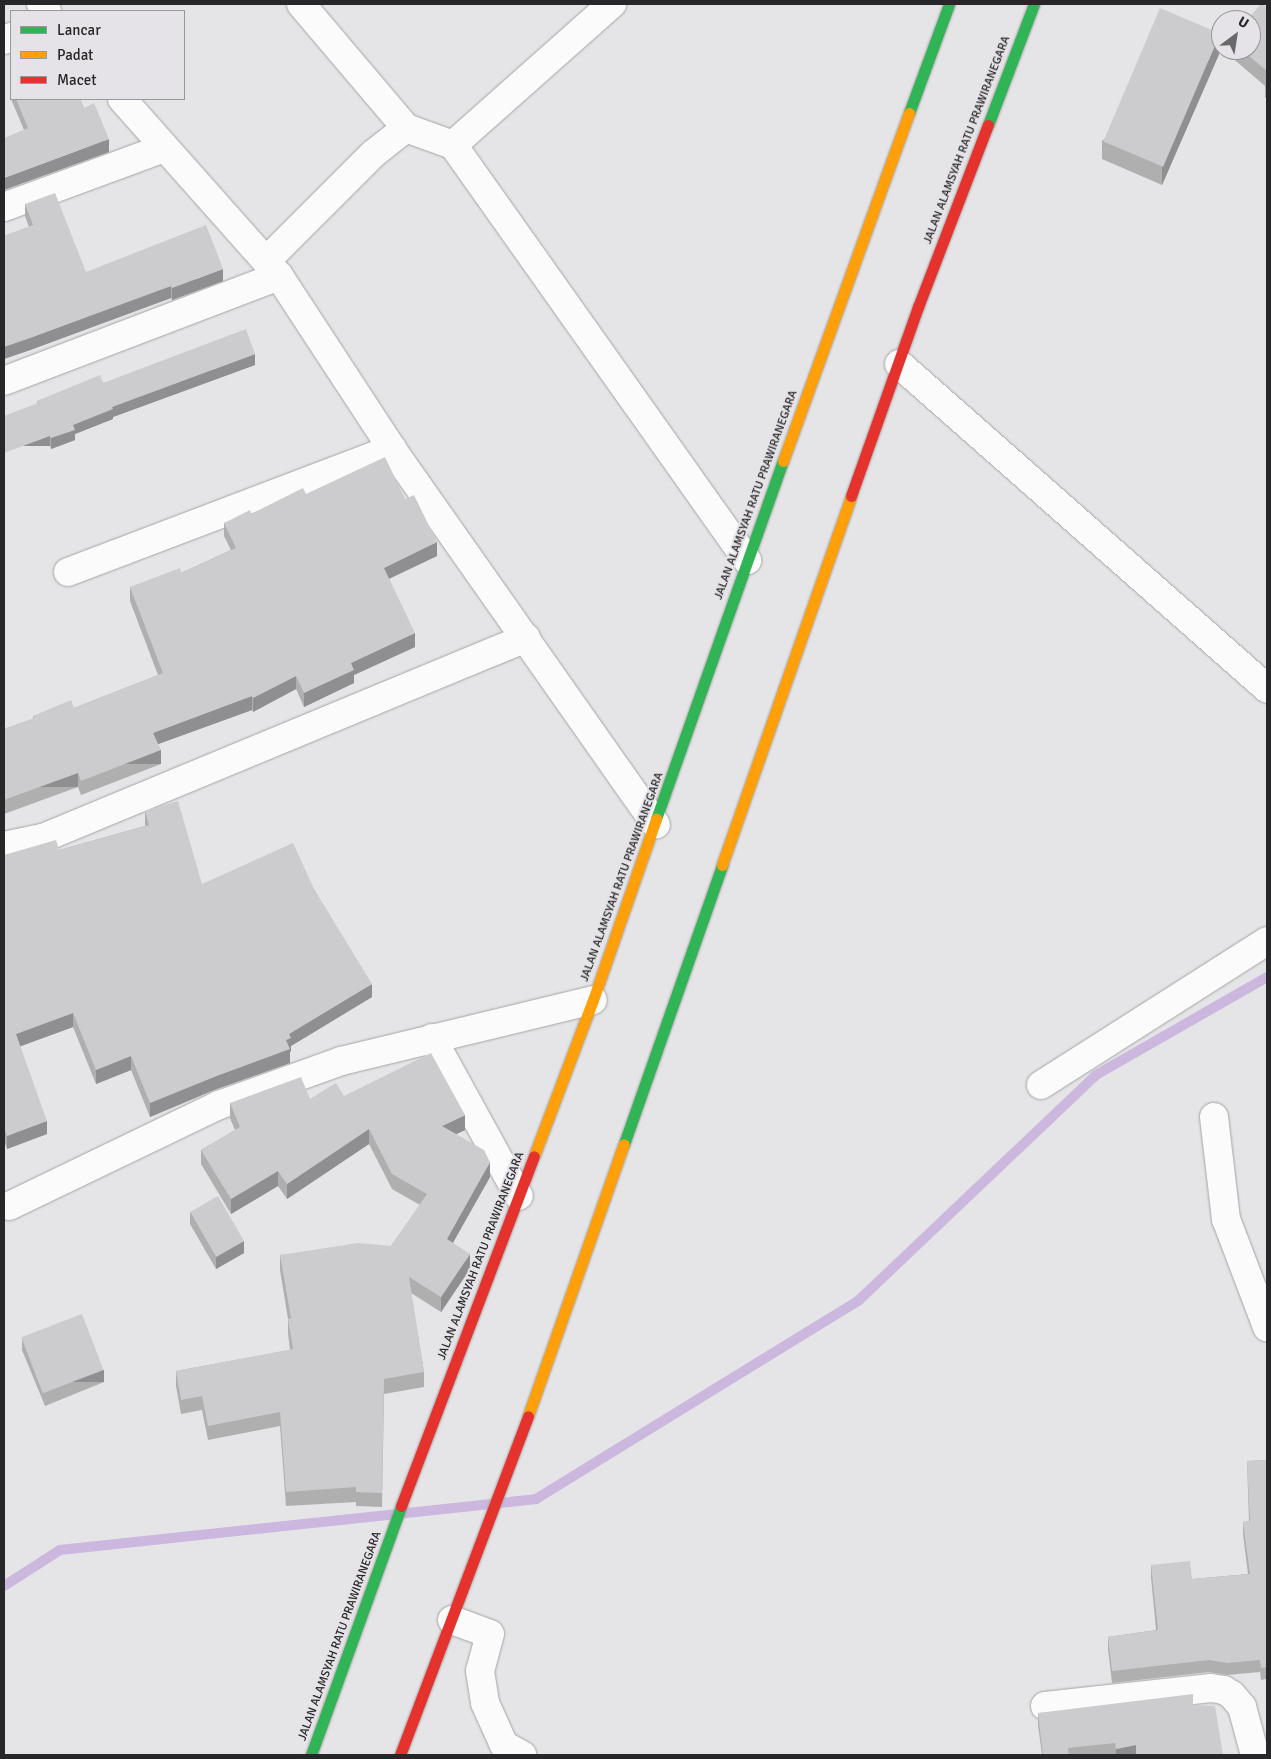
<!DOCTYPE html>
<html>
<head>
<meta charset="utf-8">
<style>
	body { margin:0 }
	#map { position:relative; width:1271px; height:1759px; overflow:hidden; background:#e5e4e6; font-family:Signika,sans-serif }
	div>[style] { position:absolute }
	.stream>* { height:10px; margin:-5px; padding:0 5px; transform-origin:5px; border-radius:5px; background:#ccb7df }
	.roads { filter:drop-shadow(0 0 1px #a5a4a6) drop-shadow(0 0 1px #a5a4a6) }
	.street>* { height:28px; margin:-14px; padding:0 14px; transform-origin:14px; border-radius:14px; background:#fbfbfb }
	.fast>* { height:11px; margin:-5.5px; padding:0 5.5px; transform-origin:5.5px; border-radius:5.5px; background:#30b455 }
	.slow>* { height:11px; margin:-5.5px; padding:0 5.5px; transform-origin:5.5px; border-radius:5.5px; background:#ff9f0a }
	.jam>* { height:11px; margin:-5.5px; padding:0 5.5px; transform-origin:5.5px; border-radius:5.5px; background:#e5322d }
	.wall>* { inset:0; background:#afafb0 }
	.shaded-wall>* { inset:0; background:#8f8e90; transform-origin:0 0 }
	.building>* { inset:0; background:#cccbcd; transform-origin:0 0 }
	span { translate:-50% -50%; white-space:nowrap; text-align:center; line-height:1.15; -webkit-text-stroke:4px #e5e3e7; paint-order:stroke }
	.street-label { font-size:12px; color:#272628 }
	.frame { position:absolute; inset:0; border:5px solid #272628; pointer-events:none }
	.legend { position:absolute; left:10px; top:10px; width:175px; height:90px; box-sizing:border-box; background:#e5e3e7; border:1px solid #99979b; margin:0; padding:6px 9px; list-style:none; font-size:15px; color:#272628 }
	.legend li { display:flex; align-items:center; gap:10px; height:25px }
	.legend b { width:25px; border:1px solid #99979b }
	.north { position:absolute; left:1211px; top:10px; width:50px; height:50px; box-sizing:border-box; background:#e5e3e7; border:1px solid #99979b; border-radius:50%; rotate:31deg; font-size:14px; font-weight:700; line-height:20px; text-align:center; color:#272628 }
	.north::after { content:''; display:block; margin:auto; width:18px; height:22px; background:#6a686a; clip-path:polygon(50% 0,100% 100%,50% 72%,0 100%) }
</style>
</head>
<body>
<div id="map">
	<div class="stream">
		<div style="left:4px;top:1586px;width:67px;rotate:-32.7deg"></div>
		<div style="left:60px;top:1550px;width:479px;rotate:-6.1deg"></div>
		<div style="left:536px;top:1499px;width:378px;rotate:-31.6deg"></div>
		<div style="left:858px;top:1301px;width:328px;rotate:-43.5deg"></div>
		<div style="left:1096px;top:1075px;width:197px;rotate:-29.8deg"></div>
	</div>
	<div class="roads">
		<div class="street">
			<div style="left:41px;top:4px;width:9px;rotate:49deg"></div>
			<div style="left:301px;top:4px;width:162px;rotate:49.7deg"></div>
			<div style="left:4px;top:40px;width:8px;rotate:-23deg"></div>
			<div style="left:122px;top:99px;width:237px;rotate:48.4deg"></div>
			<div style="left:279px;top:276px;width:207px;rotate:56.8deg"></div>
			<div style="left:392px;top:449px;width:459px;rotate:54.9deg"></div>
			<div style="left:453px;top:145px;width:509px;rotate:54.68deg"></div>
			<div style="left:4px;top:207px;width:171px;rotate:-20.2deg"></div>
			<div style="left:266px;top:261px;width:151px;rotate:-45deg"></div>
			<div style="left:373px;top:154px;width:42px;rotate:-38.2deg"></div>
			<div style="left:406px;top:128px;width:50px;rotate:19.9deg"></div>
			<div style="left:453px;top:145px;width:213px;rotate:-41.6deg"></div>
			<div style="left:899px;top:364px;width:491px;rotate:41.4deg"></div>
			<div style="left:4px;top:381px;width:294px;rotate:-20.9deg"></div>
			<div style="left:68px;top:572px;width:347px;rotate:-20.8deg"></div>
			<div style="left:4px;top:846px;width:40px;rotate:-12deg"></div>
			<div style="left:43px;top:838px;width:523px;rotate:-22.49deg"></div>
			<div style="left:432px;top:1038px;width:180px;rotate:61.2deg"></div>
			<div style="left:1041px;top:1085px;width:268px;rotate:-32.5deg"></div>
			<div style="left:1214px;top:1117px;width:103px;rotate:83.3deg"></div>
			<div style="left:1226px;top:1219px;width:116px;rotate:69.2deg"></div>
			<div style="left:9px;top:1206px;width:233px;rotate:-25.7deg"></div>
			<div style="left:219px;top:1105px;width:130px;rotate:-19.8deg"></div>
			<div style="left:341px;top:1061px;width:259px;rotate:-13.6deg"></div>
			<div style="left:452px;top:1620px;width:40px;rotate:20.2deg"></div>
			<div style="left:490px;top:1634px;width:38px;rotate:105deg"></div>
			<div style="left:480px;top:1671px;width:32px;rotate:81deg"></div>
			<div style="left:485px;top:1703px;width:46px;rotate:65.7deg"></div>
			<div style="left:504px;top:1745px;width:21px;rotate:29deg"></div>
			<div style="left:1045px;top:1706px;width:167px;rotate:-6.2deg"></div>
			<div style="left:1211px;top:1688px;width:13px;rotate:9deg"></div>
			<div style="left:1224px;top:1690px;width:9px;rotate:32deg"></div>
			<div style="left:1232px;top:1695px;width:16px;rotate:50deg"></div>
			<div style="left:1242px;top:1707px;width:50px;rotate:74.8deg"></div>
		</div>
		<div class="fast">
			<div style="left:909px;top:113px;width:116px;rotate:-69.8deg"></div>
			<div style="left:988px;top:125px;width:129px;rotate:-69.2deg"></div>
			<div style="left:656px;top:819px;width:380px;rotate:-70.5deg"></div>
			<div style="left:624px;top:1144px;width:296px;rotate:-70.6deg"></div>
			<div style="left:311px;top:1755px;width:265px;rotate:-70.1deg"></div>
		</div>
		<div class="slow">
			<div style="left:783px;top:461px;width:370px;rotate:-70.1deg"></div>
			<div style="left:722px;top:865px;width:391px;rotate:-70.7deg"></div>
			<div style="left:534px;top:1156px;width:167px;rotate:-69.3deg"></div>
			<div style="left:593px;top:1000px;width:192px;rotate:-70.8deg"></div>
			<div style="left:528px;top:1416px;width:288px;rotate:-70.6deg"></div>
		</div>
		<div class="jam">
			<div style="left:851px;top:496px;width:201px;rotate:-70.5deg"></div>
			<div style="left:918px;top:307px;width:195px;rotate:-69deg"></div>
			<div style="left:401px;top:1506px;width:374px;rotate:-69.2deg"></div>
			<div style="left:400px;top:1755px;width:362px;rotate:-69.3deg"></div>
		</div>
	</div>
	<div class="wall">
		<div style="clip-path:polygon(1267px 8px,1267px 99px,1265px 97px,1265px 86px,1230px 56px,1230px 50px,1251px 50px)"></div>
		<div style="clip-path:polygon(1220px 52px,1162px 185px,1102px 159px,1102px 141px)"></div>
		<div style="clip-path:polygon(11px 99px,80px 99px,84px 108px,109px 152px,24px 130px)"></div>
		<div style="clip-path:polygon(25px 204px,86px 272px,223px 281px,172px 300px,171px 298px,33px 349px,4px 359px,4px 236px,29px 227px,25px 216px)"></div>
		<div style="clip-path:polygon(255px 365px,113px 417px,113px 419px,75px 434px,75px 440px,51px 449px,37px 404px,37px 401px,103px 383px)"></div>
		<div style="clip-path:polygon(306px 494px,405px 499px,437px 556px,389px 579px,415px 647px,354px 675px,354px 683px,304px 707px,296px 689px,253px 712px,252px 710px,158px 744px,161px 764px,81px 795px,78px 787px,4px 814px,4px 729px,33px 719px,33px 716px,74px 708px,158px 675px,130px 601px,130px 587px,181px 573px,231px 550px,224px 536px,224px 523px)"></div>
		<div style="clip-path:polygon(145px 811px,202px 884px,314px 889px,372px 997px,291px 1046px,291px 1051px,290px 1052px,290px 1063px,214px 1090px,150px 1117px,131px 1070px,96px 1084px,73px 1027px,20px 1046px,47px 1134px,7px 1149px,4px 1140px,4px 855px,59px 850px,145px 826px)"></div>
		<div style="clip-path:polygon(344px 1096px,465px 1130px,456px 1134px,490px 1177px,453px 1243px,470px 1269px,441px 1312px,411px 1293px,424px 1372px,424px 1387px,384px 1394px,382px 1507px,356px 1506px,356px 1502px,286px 1506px,280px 1426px,208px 1440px,202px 1410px,181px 1414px,176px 1386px,176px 1371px,290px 1350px,288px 1333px,288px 1319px,280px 1270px,280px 1255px,391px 1246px,420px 1205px,392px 1189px,369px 1144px,287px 1199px,278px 1186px,231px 1214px,201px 1164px,201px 1150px,235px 1130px,230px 1118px,230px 1103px,310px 1099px)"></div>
		<div style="clip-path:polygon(190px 1212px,244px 1253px,216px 1269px,190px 1224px)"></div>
		<div style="clip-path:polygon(22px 1338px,104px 1382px,45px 1406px,22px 1350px)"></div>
		<div style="clip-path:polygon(1267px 1460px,1267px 1681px,1266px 1681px,1266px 1679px,1261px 1680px,1260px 1672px,1227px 1675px,1209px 1672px,1112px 1683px,1108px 1649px,1108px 1637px,1156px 1630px,1151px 1577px,1151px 1565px,1192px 1579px,1248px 1574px,1243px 1534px,1243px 1522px,1249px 1521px,1247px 1461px)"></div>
		<div style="clip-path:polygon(1193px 1705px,1223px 1755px,1042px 1755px,1038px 1725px,1038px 1713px)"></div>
	</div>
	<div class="shaded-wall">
		<div style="clip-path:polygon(1220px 34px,1220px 52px,1162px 185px,1162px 167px)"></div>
		<div style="clip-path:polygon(109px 139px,109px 152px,4px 190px,4px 178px)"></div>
		<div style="clip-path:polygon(223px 269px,223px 281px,172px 300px,172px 288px)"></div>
		<div style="clip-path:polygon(171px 286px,171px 298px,33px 349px,4px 359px,4px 347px)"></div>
		<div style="clip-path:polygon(255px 354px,255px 365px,113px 417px,113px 419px,75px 434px,75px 440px,51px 449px,51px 438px,73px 425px,112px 407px)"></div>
		<div style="left:50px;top:436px;width:10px;height:49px;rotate:90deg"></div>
		<div style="clip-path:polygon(437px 542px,437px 556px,384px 581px,384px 568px)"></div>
		<div style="clip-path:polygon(415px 633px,415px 647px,354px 675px,354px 683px,304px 707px,304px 693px,351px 663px)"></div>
		<div style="clip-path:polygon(296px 676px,296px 689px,253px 712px,253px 698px)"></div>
		<div style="clip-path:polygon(252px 696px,252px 710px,153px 746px,153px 733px)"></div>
		<div style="left:161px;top:750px;width:14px;height:86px;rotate:90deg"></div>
		<div style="left:78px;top:773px;width:14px;height:79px;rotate:90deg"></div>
		<div style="clip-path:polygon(372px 984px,372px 997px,291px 1046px,291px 1051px,290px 1052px,290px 1063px,214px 1090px,150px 1117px,150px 1103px,214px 1077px,286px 1040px,289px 1034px)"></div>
		<div style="clip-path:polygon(73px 1013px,73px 1027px,16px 1048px,16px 1034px)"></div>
		<div style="clip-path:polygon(131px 1056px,131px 1070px,96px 1084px,96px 1070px)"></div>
		<div style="clip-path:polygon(465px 1115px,465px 1130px,442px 1141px,442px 1126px)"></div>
		<div style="clip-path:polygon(47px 1121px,47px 1134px,7px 1149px,7px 1136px)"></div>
		<div style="clip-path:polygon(369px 1129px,369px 1144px,287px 1199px,287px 1184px)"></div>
		<div style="clip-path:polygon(490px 1162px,490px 1177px,447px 1253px,447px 1239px)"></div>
		<div style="clip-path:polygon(278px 1171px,278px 1186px,231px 1214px,231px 1199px)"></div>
		<div style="clip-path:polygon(244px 1241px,244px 1253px,216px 1269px,216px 1256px)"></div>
		<div style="clip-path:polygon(470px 1254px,470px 1269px,441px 1312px,441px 1297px)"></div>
		<div style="left:104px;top:1370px;width:12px;height:64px;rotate:90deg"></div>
		<div style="clip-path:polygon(1136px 1745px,1136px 1755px,1116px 1755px,1116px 1749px)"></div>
	</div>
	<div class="building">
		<div style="clip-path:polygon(1261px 4px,1263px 4px,1267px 8px,1267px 71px,1242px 50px,1251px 50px,1251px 20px,1247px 20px)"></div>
		<div style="left:1160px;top:8px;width:65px;height:145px;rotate:23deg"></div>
		<div style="clip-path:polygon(16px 99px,80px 99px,84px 108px,94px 103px,109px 139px,4px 178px,4px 138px,28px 128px)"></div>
		<div style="clip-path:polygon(55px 193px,86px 272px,206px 225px,223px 269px,172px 288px,171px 286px,33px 337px,4px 347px,4px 236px,33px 225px,25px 204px)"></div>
		<div style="clip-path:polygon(246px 329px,255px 354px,112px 407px,113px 409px,73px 425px,75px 430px,51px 438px,50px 436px,4px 453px,4px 416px,38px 403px,37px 401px,100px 375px,103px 383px)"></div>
		<div style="clip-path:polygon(385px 457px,405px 499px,414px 495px,437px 542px,384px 568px,415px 633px,351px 663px,354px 670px,304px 693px,296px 676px,253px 698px,252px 696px,153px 733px,161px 750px,81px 781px,78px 773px,4px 800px,4px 729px,34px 718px,33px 716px,71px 700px,74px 708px,163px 673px,130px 587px,180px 568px,181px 573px,236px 548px,224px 523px,250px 510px,251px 514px,303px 488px,306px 494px)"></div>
		<div style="clip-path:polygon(178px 801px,202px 884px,293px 843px,314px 889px,372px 984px,289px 1034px,291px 1038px,286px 1040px,290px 1049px,214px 1077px,150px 1103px,131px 1056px,96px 1070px,73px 1013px,16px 1034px,47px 1121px,7px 1136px,4px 1127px,4px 855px,56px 840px,59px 850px,149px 825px,145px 811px)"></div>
		<div style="clip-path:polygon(431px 1053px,465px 1115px,442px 1126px,484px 1150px,490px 1162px,447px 1239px,470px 1254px,441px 1297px,409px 1277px,424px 1372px,384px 1379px,382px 1493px,356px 1492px,356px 1487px,286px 1492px,280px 1412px,208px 1426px,202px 1396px,181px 1400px,176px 1371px,293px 1349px,288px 1319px,291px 1318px,280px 1255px,358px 1243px,391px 1246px,427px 1194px,392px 1174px,369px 1129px,287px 1184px,278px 1171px,231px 1199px,201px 1150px,240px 1127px,230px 1103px,301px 1077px,310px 1099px,336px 1083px,344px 1096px)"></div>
		<div style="left:218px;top:1196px;width:52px;height:32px;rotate:60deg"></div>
		<div style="left:82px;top:1314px;width:60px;height:65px;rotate:69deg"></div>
		<div style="clip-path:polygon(1267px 1460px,1267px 1669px,1266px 1669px,1266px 1667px,1261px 1668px,1260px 1660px,1227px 1663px,1209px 1660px,1112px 1671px,1108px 1637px,1158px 1630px,1151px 1565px,1190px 1561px,1192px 1579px,1250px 1574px,1243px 1522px,1250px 1521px,1247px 1461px)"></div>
		<div style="clip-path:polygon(1193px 1694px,1193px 1705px,1215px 1706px,1223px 1755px,1136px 1755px,1136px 1745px,1116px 1749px,1115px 1743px,1068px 1748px,1069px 1755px,1043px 1755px,1038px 1713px)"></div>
	</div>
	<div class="street-label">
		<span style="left:967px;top:140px;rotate:-69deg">JALAN ALAMSYAH RATU PRAWIRANEGARA</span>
		<span style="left:756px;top:495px;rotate:-70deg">JALAN ALAMSYAH RATU PRAWIRANEGARA</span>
		<span style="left:622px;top:877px;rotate:-70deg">JALAN ALAMSYAH RATU PRAWIRANEGARA</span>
		<span style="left:481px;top:1256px;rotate:-69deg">JALAN ALAMSYAH RATU PRAWIRANEGARA</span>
		<span style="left:340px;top:1636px;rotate:-70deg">JALAN ALAMSYAH RATU PRAWIRANEGARA</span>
	</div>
	<div class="frame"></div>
	<ul class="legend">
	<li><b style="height:6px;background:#30b455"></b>Lancar</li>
	<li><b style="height:6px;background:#ff9f0a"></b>Padat</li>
	<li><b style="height:6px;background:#e5322d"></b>Macet</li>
	</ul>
	<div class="north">U</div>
</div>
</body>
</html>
